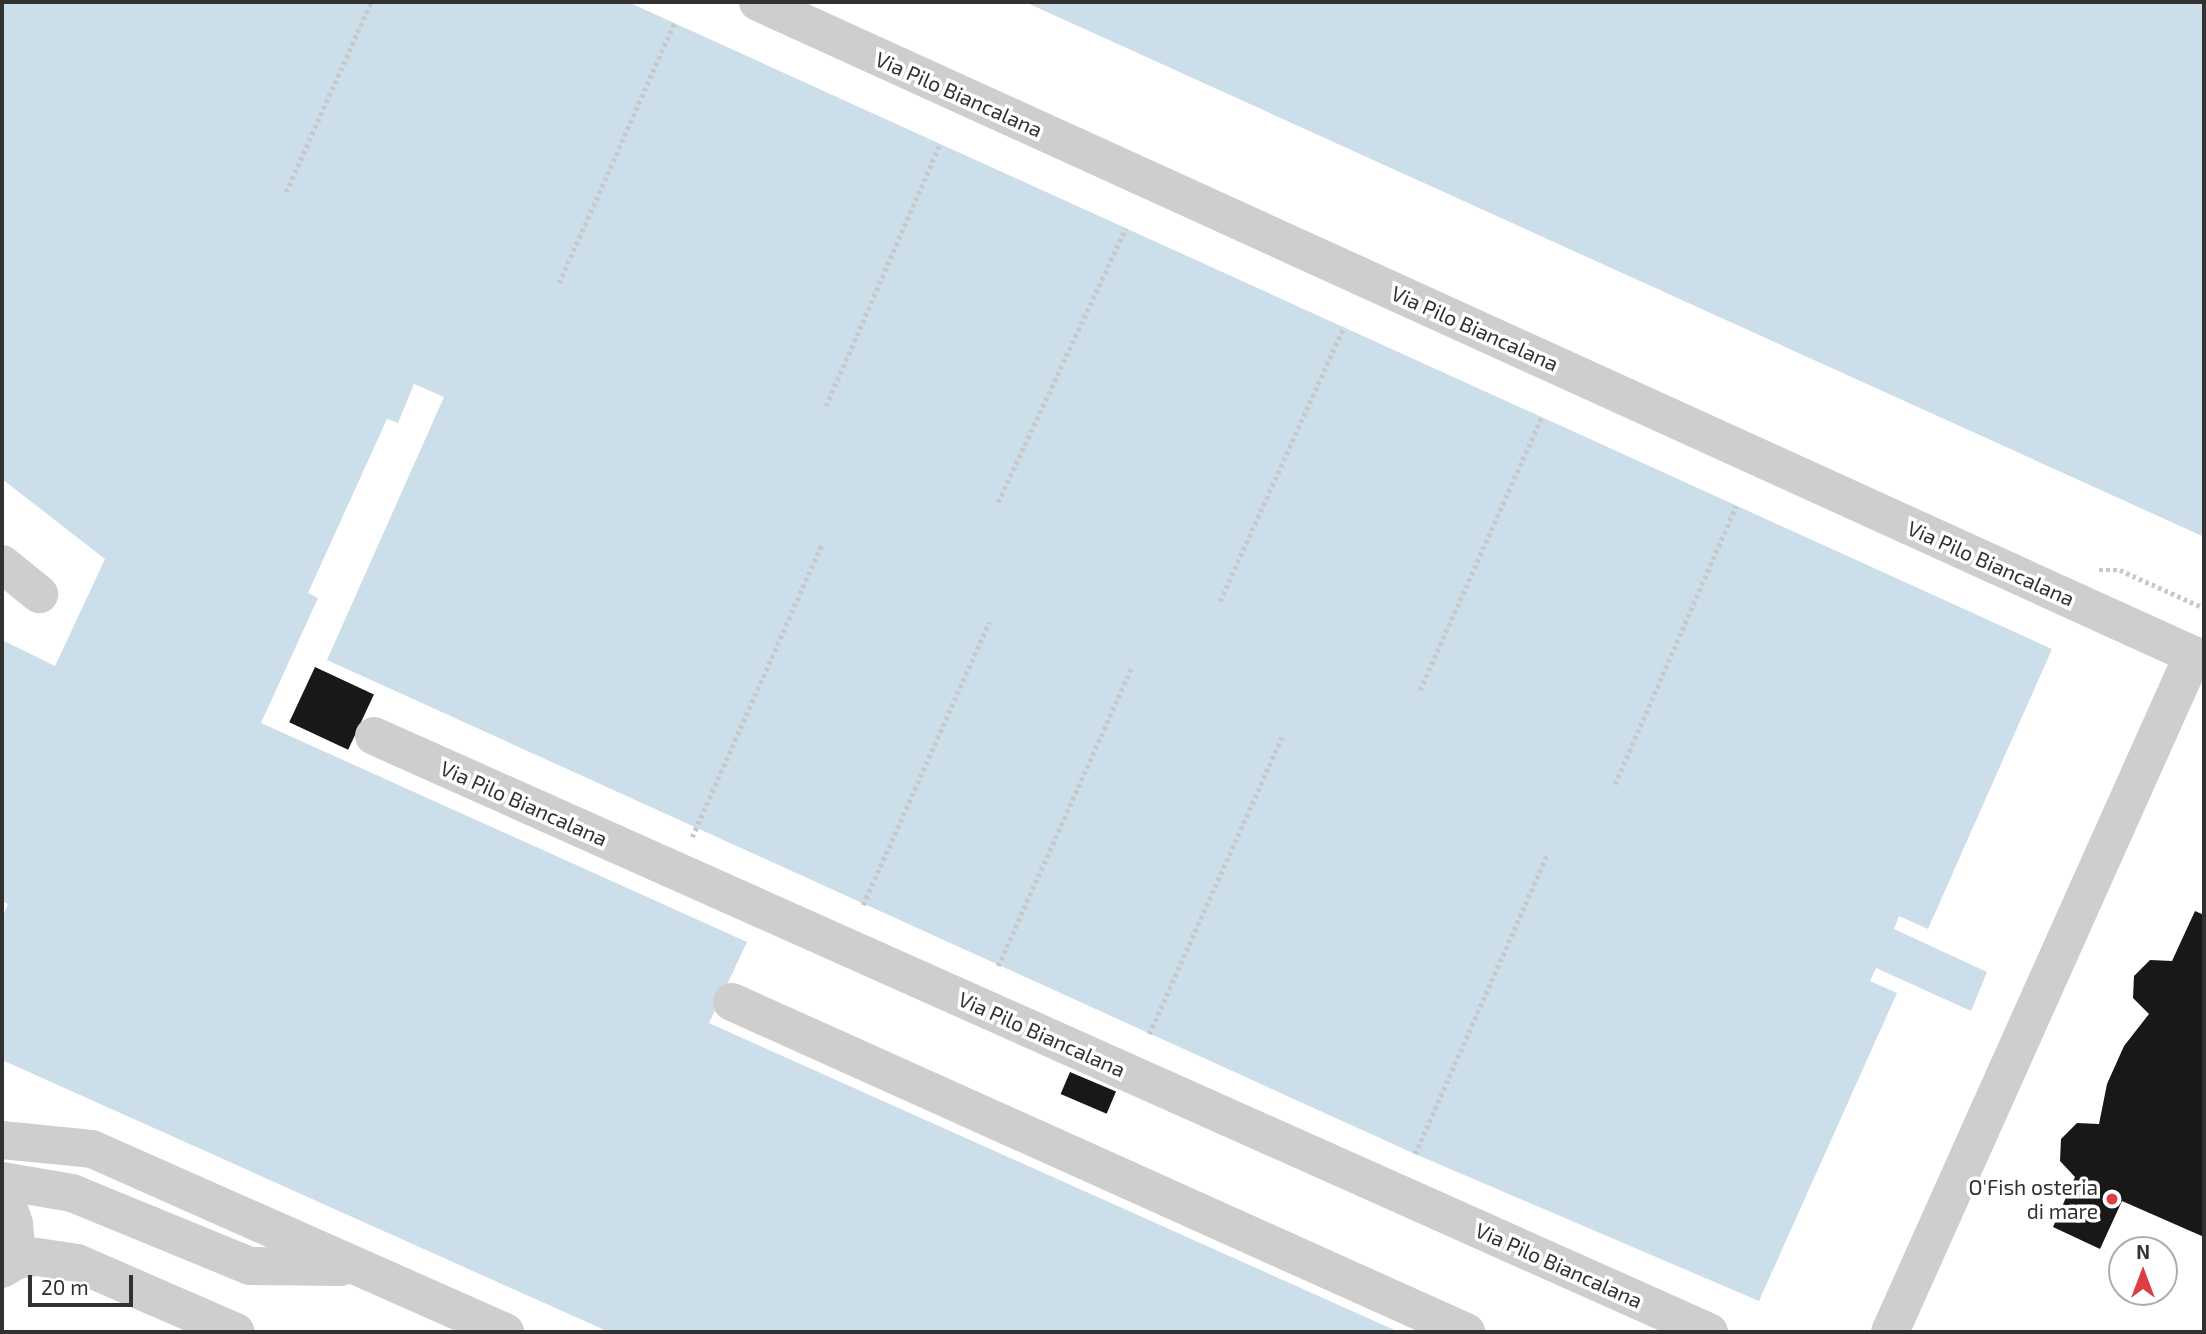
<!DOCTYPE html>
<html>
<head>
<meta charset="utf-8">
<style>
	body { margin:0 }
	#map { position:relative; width:2206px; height:1334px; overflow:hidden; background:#fff; font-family:"Exo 2",sans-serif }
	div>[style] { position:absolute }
	.water>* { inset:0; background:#cddeeb }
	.pier>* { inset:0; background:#fff }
	.building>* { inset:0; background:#181818; transform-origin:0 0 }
	.path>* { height:4.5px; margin-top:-2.25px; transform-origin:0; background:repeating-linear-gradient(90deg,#c8c8c8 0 3.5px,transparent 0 7px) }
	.minor>* { height:38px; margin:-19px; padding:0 19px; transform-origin:19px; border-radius:19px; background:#cecece }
	.dots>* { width:19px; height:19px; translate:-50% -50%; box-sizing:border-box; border:4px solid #fff; border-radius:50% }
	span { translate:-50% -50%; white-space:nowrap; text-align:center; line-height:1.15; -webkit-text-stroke:7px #fff; paint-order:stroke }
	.street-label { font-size:21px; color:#313131 }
	.poi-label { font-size:21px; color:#313131 }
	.right { translate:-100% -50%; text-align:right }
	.frame { position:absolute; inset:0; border:4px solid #313131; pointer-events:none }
	.north { position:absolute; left:2108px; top:1236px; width:70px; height:70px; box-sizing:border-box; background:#fff; border:2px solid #adadad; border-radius:50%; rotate:0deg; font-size:19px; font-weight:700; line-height:28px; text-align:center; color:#313131 }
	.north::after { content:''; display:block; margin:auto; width:24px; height:32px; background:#db3f41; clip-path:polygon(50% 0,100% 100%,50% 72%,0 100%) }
	.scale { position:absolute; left:28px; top:1275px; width:105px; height:32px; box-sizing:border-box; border:4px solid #313131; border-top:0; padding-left:9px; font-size:21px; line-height:24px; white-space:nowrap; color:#313131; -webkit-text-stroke:5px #fff; paint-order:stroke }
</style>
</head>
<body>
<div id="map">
	<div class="water">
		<div style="clip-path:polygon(2px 2px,628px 2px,2052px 649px,1928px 929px,1899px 916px,1894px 929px,1987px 972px,1971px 1011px,1876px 968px,1870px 981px,1897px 993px,1759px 1301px,1415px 1154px,327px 660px,444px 397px,414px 384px,398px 423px,387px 419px,308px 593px,318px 598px,261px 723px,747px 942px,709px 1023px,1399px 1332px,609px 1332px,2px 1060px,2px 918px,8px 904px,2px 901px,2px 640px,55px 666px,105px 559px,2px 479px)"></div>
		<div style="clip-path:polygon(1025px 2px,2204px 2px,2204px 537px)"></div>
	</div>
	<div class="pier">
		<div style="clip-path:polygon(1021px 2px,2204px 537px,2204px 540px,1023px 5px)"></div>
	</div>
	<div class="building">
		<div style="left:315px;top:667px;width:65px;height:61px;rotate:25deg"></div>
		<div style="clip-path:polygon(2195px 911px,2204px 915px,2204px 1237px,2122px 1201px,2100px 1249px,2053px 1227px,2075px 1177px,2060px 1161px,2061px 1139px,2077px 1123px,2099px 1124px,2107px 1084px,2124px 1046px,2149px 1014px,2133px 998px,2134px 976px,2150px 960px,2172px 961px)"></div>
		<div style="left:1070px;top:1072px;width:50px;height:24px;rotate:23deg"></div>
	</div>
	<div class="path">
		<div style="left:286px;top:192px;width:208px;rotate:-65.9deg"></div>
		<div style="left:559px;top:283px;width:284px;rotate:-66.1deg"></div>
		<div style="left:826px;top:406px;width:286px;rotate:-66.5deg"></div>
		<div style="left:998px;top:502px;width:302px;rotate:-65deg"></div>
		<div style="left:2099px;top:570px;width:21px"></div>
		<div style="left:2120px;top:570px;width:92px;rotate:24.3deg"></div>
		<div style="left:1220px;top:601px;width:301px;rotate:-65.7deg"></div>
		<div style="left:1420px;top:690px;width:300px;rotate:-66deg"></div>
		<div style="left:1615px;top:784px;width:303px;rotate:-66.5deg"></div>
		<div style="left:692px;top:837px;width:321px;rotate:-66.1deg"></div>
		<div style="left:863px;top:905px;width:310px;rotate:-66deg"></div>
		<div style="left:998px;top:966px;width:326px;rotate:-65.9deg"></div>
		<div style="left:1149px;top:1034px;width:325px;rotate:-65.9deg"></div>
		<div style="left:1415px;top:1154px;width:329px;rotate:-66.2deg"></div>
	</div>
	<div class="minor">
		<div style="left:758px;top:2px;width:1589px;rotate:24.47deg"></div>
		<div style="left:2px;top:564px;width:48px;rotate:39deg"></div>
		<div style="left:374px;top:736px;width:1462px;rotate:24.06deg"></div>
		<div style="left:732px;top:1002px;width:805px;rotate:24.21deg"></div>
		<div style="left:2px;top:1140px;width:90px;rotate:5.7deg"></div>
		<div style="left:92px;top:1149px;width:452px;rotate:23.9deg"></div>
		<div style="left:2px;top:1181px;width:71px;rotate:9.7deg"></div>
		<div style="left:72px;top:1193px;width:192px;rotate:22.3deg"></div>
		<div style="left:250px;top:1266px;width:91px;rotate:0.6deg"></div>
		<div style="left:2px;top:1187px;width:39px;rotate:72deg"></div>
		<div style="left:14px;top:1224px;width:36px;rotate:85deg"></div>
		<div style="left:2px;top:1269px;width:17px;rotate:-31deg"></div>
		<div style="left:17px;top:1260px;width:20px;rotate:-9deg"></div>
		<div style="left:37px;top:1257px;width:40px;rotate:8.5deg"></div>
		<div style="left:77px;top:1263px;width:173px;rotate:23.5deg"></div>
		<div style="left:1890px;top:1332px;width:742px;rotate:-65.89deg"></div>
	</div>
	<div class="dots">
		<div style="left:2112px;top:1199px;background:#db3f41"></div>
	</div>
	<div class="street-label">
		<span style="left:959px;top:94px;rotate:24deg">Via Pilo Biancalana</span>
		<span style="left:1475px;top:328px;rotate:24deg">Via Pilo Biancalana</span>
		<span style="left:1991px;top:563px;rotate:24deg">Via Pilo Biancalana</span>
		<span style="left:524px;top:803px;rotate:24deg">Via Pilo Biancalana</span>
		<span style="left:1042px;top:1034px;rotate:24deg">Via Pilo Biancalana</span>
		<span style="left:1559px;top:1265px;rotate:24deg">Via Pilo Biancalana</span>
	</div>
	<div class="poi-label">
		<span class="right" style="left:2098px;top:1199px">O'Fish osteria<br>di mare</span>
	</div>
	<div class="frame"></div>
	<div class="north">N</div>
	<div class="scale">20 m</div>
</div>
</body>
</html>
